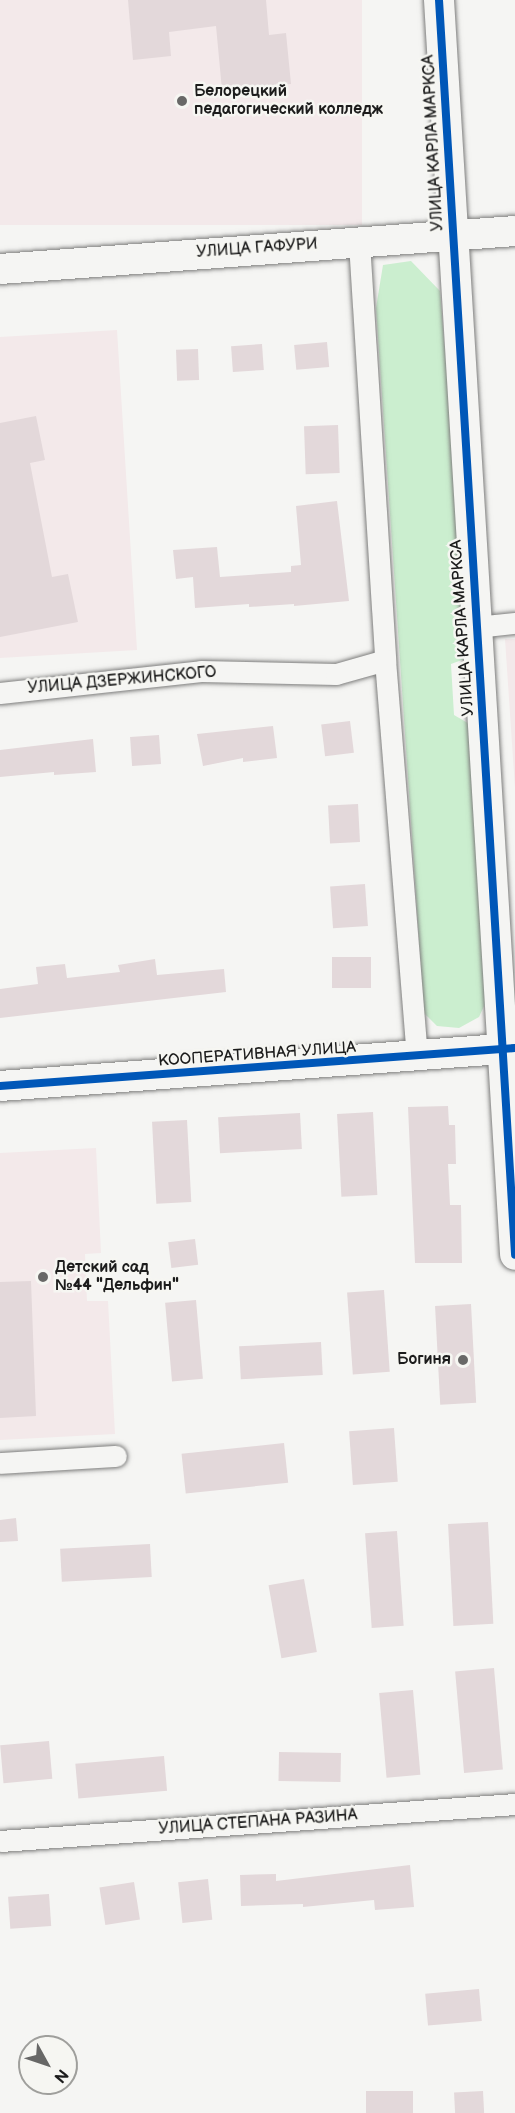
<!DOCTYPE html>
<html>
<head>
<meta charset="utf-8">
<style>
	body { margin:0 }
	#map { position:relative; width:515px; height:2113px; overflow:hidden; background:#f5f5f3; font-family:"Balsamiq Sans",sans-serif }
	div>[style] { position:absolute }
	.built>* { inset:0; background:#f3e9ea; transform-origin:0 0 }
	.green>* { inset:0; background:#cbeecf }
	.building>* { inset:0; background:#e3d8da; transform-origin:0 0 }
	.roads { filter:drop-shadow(0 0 2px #7e7e7d) drop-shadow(0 0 2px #7e7e7d) }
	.street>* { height:21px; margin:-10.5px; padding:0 10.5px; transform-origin:10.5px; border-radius:10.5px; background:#f5f5f3 }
	.secondary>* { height:30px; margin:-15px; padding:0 15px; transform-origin:15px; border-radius:15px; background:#f5f5f3 }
	.cycleway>* { height:8px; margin:-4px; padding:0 4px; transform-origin:4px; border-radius:4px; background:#0057b8 }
	.dots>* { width:16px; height:16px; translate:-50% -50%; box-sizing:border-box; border:3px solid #f6f6f2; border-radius:50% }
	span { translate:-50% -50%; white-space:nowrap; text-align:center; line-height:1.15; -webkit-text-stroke:5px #f6f6f2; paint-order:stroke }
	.poi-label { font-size:16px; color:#1c1c1c; font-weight:700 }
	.left { translate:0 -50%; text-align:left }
	.right { translate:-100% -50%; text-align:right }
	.street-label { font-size:16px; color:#1c1c1c }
	.north { position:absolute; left:18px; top:2035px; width:60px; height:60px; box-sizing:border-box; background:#f6f6f2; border:2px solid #9f9f9c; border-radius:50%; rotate:130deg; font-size:16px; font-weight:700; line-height:24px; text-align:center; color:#1c1c1c }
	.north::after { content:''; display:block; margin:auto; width:21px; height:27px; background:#686867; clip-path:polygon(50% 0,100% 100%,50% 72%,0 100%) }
</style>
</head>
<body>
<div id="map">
	<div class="built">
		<div style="left:0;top:0;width:362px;height:225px"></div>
		<div style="clip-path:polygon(117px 330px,137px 650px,0 658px,0 337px)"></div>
		<div style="clip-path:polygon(505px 639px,515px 639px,515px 788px)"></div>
		<div style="clip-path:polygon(96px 1148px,101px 1253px,85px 1254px,87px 1301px,108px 1301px,115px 1434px,0 1440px,0 1153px)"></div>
	</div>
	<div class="green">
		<div style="clip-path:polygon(411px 261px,440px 291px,470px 657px,451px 664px,454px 715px,473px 726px,490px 993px,479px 1017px,459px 1028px,437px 1026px,424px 1013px,376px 308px,383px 265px)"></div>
	</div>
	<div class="building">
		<div style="clip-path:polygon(128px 0,266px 0,269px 35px,286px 33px,291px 84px,222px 90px,216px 26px,169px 32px,171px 56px,133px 60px)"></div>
		<div style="left:327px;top:342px;width:25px;height:33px;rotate:85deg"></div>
		<div style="left:262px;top:344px;width:26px;height:31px;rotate:86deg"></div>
		<div style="left:198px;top:349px;width:31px;height:22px;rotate:88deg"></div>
		<div style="clip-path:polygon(36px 416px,45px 460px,30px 463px,52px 577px,68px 574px,78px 622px,0 637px,0 423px)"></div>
		<div style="left:338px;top:425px;width:48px;height:34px;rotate:88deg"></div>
		<div style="clip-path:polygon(337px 501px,349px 601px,294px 606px,294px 604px,249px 607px,249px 604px,195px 608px,193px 577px,176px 579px,173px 550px,217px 547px,220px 577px,291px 572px,291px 566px,301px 565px,296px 506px)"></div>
		<div style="left:350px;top:721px;width:32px;height:29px;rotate:83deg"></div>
		<div style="clip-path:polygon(273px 726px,277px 758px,243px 762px,243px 758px,203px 766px,197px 734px)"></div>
		<div style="left:159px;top:735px;width:29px;height:29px;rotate:86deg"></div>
		<div style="clip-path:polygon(93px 739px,96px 772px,54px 775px,54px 772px,0 777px,0 750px)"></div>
		<div style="left:358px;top:804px;width:38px;height:30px;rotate:87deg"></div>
		<div style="left:365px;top:884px;width:42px;height:35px;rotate:86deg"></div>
		<div style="left:332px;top:957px;width:39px;height:31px"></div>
		<div style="clip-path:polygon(155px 959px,157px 975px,224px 969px,226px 992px,0 1018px,0 989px,38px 984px,36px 967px,65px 964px,67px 978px,120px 972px,118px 965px)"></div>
		<div style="clip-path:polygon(448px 1106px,449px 1125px,455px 1125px,456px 1164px,448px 1164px,450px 1205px,461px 1205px,462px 1263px,415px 1263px,408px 1107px)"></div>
		<div style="left:373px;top:1112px;width:83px;height:36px;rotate:87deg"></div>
		<div style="left:300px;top:1113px;width:36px;height:82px;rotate:87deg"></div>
		<div style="left:187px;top:1120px;width:82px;height:35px;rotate:87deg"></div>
		<div style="left:195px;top:1239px;width:26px;height:27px;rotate:83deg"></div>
		<div style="clip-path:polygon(31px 1281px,36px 1416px,0 1418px,0 1282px)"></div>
		<div style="left:384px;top:1290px;width:82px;height:37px;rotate:86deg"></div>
		<div style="left:196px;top:1300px;width:79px;height:31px;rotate:85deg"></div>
		<div style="left:471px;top:1304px;width:99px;height:36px;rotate:87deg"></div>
		<div style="left:321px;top:1342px;width:33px;height:82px;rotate:87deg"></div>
		<div style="left:394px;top:1428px;width:54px;height:45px;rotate:86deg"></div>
		<div style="left:284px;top:1443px;width:40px;height:103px;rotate:84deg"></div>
		<div style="clip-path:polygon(16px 1518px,18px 1541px,0 1542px,0 1520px)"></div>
		<div style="left:488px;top:1522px;width:102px;height:40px;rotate:87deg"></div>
		<div style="left:397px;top:1531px;width:95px;height:32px;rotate:86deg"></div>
		<div style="left:150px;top:1544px;width:33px;height:90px;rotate:87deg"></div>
		<div style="left:304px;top:1579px;width:74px;height:36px;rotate:80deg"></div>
		<div style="left:494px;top:1668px;width:102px;height:39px;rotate:85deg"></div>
		<div style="left:413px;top:1690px;width:85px;height:34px;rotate:85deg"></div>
		<div style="left:49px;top:1741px;width:38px;height:49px;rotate:85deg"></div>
		<div style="left:279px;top:1752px;width:62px;height:29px;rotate:1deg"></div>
		<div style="left:164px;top:1756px;width:35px;height:89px;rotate:85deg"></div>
		<div style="clip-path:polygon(410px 1865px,414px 1907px,375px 1910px,374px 1900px,303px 1907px,303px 1904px,241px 1906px,240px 1875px,276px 1874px,276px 1881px)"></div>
		<div style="left:208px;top:1879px;width:41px;height:30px;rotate:84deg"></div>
		<div style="left:134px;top:1882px;width:38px;height:35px;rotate:81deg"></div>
		<div style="left:49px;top:1894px;width:32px;height:41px;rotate:86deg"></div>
		<div style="left:479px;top:1989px;width:32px;height:54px;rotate:85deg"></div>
		<div style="left:413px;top:2091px;width:22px;height:47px;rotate:90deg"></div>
		<div style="left:483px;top:2091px;width:22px;height:29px;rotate:87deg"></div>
	</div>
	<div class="roads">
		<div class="street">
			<div style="left:359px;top:242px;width:419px;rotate:86.4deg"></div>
			<div style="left:385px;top:660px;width:398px;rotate:85.4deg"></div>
			<div style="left:476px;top:627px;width:39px;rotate:-6deg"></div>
			<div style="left:0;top:693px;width:202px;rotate:-6.2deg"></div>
			<div style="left:201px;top:671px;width:135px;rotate:1.3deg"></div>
			<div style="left:336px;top:674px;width:51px;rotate:-15.9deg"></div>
			<div style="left:0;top:1463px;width:116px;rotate:-3.5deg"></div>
			<div style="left:0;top:1841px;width:516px;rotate:-4.11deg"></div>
		</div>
		<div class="secondary">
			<div style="left:439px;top:0;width:1257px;rotate:86.53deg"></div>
			<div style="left:0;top:269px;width:516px;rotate:-4.22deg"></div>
			<div style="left:0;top:1086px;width:516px;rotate:-4.22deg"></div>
		</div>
	</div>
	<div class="cycleway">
		<div style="left:439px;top:0;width:1257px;rotate:86.53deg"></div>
		<div style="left:0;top:1086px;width:516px;rotate:-4.22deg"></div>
	</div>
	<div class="dots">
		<div style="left:182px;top:101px;background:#686867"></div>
		<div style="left:43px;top:1277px;background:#686867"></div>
		<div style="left:463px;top:1360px;background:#686867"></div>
	</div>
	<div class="poi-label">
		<span class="left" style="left:194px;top:101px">Белорецкий<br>педагогический колледж</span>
		<span class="left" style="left:55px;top:1277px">Детский сад<br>№44 "Дельфин"</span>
		<span class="right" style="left:451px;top:1360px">Богиня</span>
	</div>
	<div class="street-label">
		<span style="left:434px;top:143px;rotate:-93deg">УЛИЦА КАРЛА МАРКСА</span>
		<span style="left:257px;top:249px;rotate:-4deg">УЛИЦА ГАФУРИ</span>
		<span style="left:463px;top:628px;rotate:-94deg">УЛИЦА КАРЛА МАРКСА</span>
		<span style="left:122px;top:681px;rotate:-5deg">УЛИЦА ДЗЕРЖИНСКОГО</span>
		<span style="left:257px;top:1055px;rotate:-4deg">КООПЕРАТИВНАЯ УЛИЦА</span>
		<span style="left:258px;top:1823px;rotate:-4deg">УЛИЦА СТЕПАНА РАЗИНА</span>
	</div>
	<div class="north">N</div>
</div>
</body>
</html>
